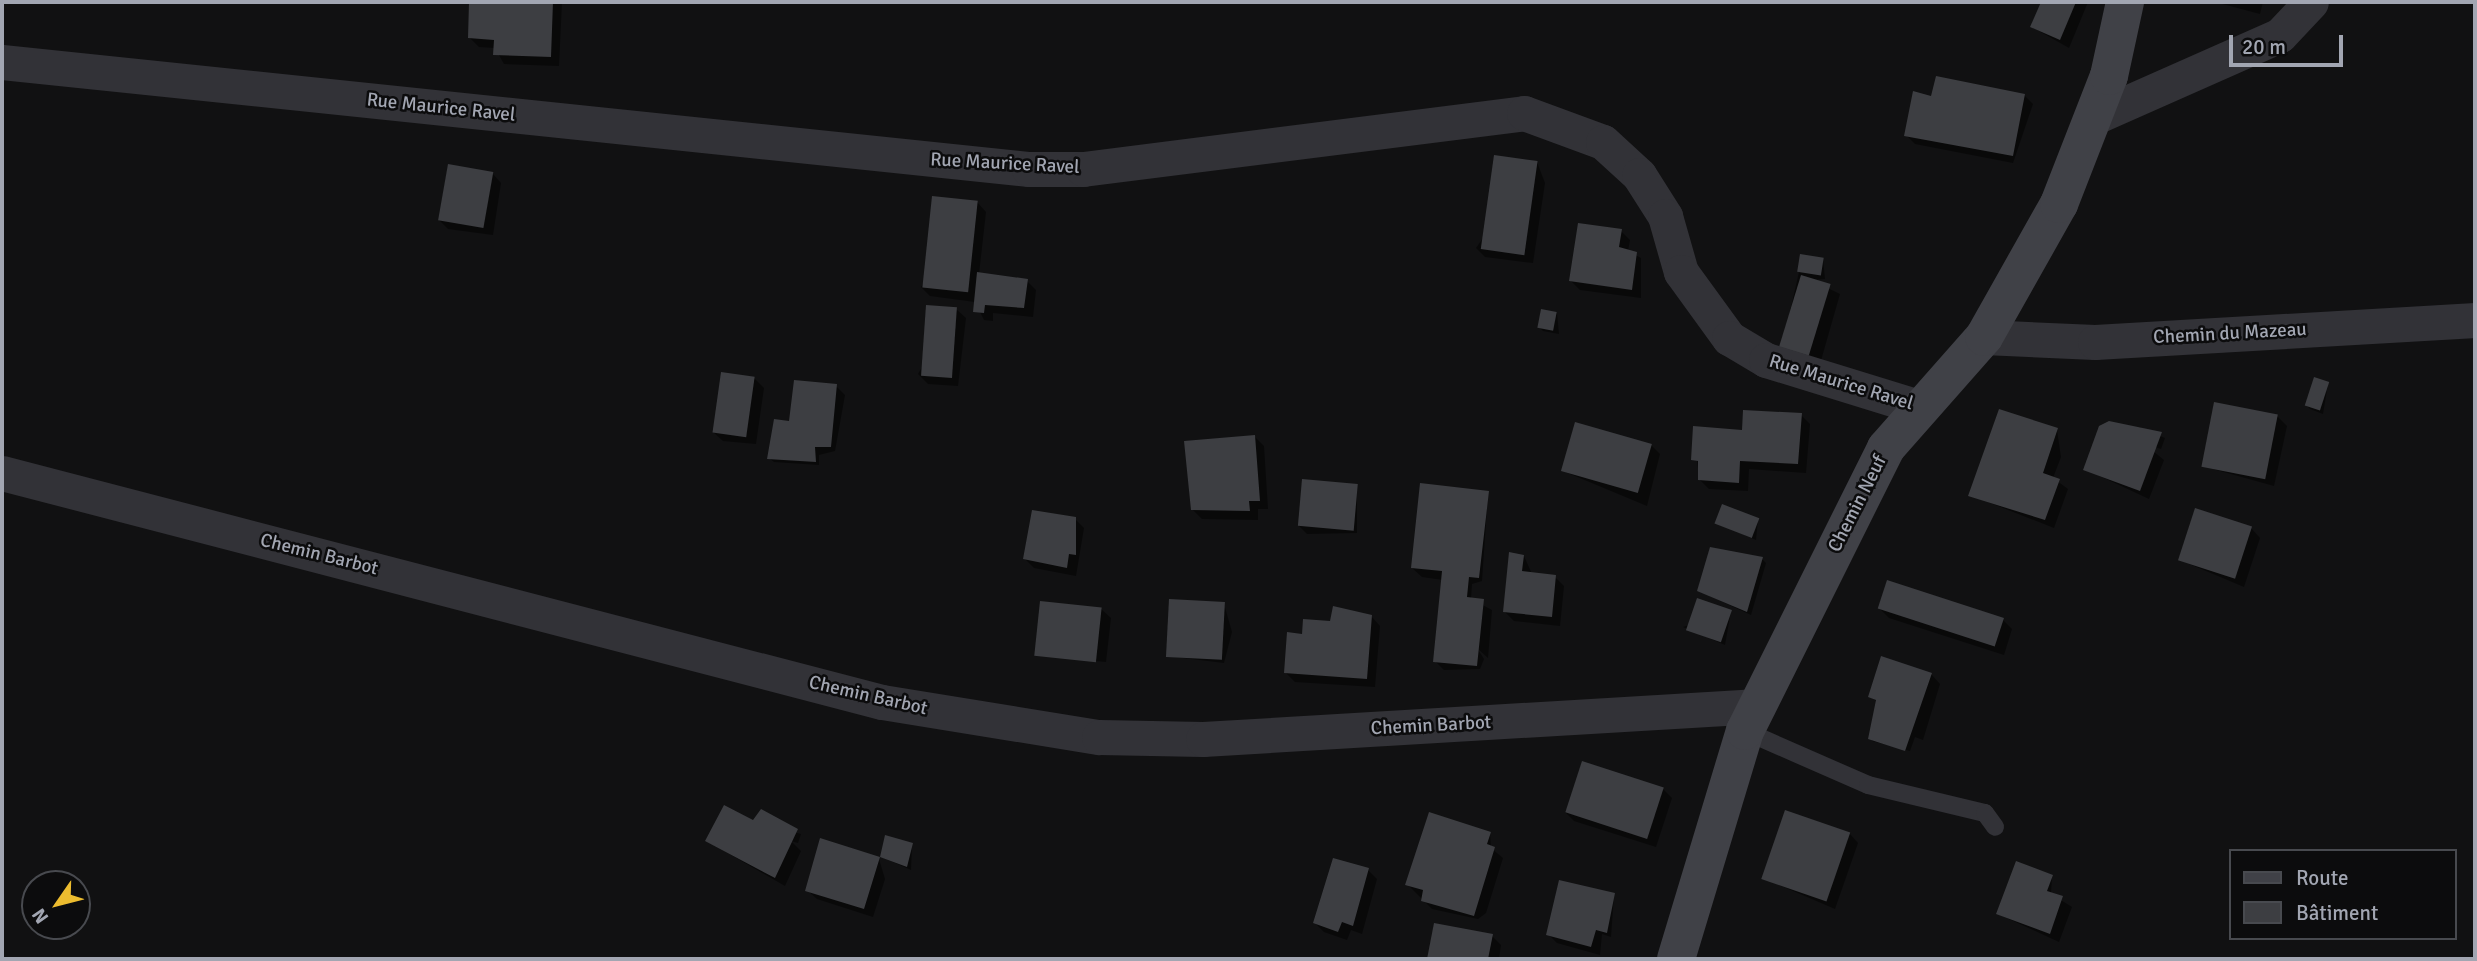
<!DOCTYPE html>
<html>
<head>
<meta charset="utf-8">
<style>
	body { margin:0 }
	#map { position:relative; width:2477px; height:961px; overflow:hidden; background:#111112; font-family:Signika,sans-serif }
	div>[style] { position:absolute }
	.shadow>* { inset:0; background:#0007 }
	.building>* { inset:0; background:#3d3e42; transform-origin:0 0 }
	.lane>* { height:18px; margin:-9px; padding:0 9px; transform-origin:9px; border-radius:9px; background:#323237 }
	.street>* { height:35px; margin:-17.5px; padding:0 17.5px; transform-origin:17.5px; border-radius:17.5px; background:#323237 }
	.secondary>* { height:38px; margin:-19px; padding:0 19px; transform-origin:19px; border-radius:19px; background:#404147 }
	span { translate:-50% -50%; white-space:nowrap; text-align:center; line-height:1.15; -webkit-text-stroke:5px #0c0c0d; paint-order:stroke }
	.street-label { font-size:19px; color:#a2a6b2 }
	.frame { position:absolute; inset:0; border:4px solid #a2a6b2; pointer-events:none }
	.legend { position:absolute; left:2229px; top:849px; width:228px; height:91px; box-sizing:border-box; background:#0c0c0d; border:2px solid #484a4f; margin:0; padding:9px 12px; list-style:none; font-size:21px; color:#a2a6b2 }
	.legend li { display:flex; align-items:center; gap:14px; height:35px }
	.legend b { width:35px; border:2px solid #484a4f }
	.north { position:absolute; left:21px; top:870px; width:70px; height:70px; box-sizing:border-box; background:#0c0c0d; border:2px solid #484a4f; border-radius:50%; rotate:235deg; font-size:19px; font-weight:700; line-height:28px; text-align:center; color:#a2a6b2 }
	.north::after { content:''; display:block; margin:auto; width:24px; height:32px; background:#ecbc2f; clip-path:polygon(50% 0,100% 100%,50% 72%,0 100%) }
	.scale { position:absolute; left:2229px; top:35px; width:114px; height:32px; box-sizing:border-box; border:4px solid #a2a6b2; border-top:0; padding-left:9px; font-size:21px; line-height:24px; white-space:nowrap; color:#a2a6b2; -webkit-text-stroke:5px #0c0c0d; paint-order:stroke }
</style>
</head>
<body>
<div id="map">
	<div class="shadow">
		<div style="clip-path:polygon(471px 2px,562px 2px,559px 66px,504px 64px,495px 48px,479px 47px,470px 38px)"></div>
		<div style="clip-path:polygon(2043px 2px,2088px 2px,2069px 48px,2032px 27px)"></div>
		<div style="clip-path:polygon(2215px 2px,2263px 2px,2260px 14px)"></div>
		<div style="clip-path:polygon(2024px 95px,2033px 104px,2013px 163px,1915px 144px,1906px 135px,1933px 98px)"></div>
		<div style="clip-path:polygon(1537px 162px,1545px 183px,1533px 263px,1485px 257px,1476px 248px)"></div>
		<div style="clip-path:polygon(492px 173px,501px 183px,493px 235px,448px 229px,439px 220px)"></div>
		<div style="clip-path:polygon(977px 202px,986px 212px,979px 274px,1027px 281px,1036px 290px,1033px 317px,993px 313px,993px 321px,984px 320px,975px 302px,930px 296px,921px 287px)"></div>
		<div style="clip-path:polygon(1621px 231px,1630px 240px,1628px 251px,1641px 258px,1641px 298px,1580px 290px,1571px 281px)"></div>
		<div style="clip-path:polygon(1823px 259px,1825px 279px,1811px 280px,1840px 294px,1820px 364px,1782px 347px,1799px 272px)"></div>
		<div style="clip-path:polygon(956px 309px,966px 318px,958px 386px,928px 384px,918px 374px)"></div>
		<div style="clip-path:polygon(1557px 313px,1559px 334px,1543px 331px,1539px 327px)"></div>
		<div style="clip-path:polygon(754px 378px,764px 388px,756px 444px,723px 441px,713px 432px)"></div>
		<div style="clip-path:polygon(2328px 384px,2323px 414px,2310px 409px,2306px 405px)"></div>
		<div style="clip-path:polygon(836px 386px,845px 395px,835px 451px,819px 455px,819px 465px,774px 462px,769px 458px,788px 423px)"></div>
		<div style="clip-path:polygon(2215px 404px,2278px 417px,2287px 426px,2274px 486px,2202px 466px)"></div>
		<div style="clip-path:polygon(1801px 415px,1810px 424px,1806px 473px,1749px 469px,1748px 491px,1709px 489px,1699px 479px,1694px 428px,1744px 431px)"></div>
		<div style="clip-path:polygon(2139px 427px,2165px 438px,2161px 449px,2143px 443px,2164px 460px,2149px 499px,2085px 469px)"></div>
		<div style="clip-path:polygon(2057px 430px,2061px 457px,2053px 478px,2068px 489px,2054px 528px,1970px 495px)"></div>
		<div style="clip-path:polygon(1255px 437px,1264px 446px,1268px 509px,1258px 509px,1258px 520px,1202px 519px,1192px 509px)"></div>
		<div style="clip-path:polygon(1651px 445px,1660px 454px,1647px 506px,1563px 471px)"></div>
		<div style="clip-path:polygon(1357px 486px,1357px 533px,1307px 534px,1298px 525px)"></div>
		<div style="clip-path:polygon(1488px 493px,1482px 581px,1472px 584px,1471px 599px,1492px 610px,1488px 658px,1477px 648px,1484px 659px,1480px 669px,1444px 670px,1435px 661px,1443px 580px,1422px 577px,1412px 568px)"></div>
		<div style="clip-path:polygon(1075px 519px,1084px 528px,1076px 576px,1034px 568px,1025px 559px)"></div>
		<div style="clip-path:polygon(1758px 519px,1756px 540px,1717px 523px)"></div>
		<div style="clip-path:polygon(2251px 528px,2260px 538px,2244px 587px,2180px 560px)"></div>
		<div style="clip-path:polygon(1524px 556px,1532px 574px,1555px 577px,1564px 586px,1560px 626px,1514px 621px,1505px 612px)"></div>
		<div style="clip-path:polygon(1762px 559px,1766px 563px,1751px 615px,1699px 591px)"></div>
		<div style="clip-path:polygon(1224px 604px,1232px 632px,1224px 663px,1167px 656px)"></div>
		<div style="clip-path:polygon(1334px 607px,1371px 616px,1380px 626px,1375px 687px,1295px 682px,1286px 673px,1303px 636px,1332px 623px)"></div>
		<div style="clip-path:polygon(1101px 609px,1111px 618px,1106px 662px,1035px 655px)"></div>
		<div style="clip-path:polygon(1880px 609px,2003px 620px,2012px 629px,2004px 655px,1889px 618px)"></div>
		<div style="clip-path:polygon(1731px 611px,1725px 645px,1683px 627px)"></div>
		<div style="clip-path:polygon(1931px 674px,1940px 684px,1923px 740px,1915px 737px,1910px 751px,1872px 741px,1880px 703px,1870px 697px)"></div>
		<div style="clip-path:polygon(1663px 789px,1672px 798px,1656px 847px,1574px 821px,1565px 812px)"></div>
		<div style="clip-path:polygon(754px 822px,801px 834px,798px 843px,791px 841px,801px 851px,785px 886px,707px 841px)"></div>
		<div style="clip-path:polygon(1490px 833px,1491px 848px,1503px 858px,1486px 913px,1478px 919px,1432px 909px,1407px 884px)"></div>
		<div style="clip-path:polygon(1849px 833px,1858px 843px,1835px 909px,1763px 878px)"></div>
		<div style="clip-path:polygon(912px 845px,911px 870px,882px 857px)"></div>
		<div style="clip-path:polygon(879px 859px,885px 879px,873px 917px,817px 899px,807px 890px)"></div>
		<div style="clip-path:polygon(1368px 870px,1377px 879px,1362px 934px,1351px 930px,1347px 940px,1324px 932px,1315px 923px)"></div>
		<div style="clip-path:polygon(2052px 876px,2051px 894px,2072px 907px,2059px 942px,1998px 914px)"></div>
		<div style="clip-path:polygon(1614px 895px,1611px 937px,1602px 934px,1600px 955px,1557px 943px,1548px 934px)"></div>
		<div style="clip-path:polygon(1435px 925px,1492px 936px,1501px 945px,1499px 959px,1428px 959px)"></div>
	</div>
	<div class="building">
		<div style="clip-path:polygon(469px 2px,553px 2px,551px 57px,493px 55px,494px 40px,468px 38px)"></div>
		<div style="clip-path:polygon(2041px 2px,2076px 2px,2060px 40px,2030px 27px)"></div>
		<div style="clip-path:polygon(1936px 76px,2025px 94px,2013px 156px,1904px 136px,1913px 91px,1931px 96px)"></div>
		<div style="left:1494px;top:155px;width:44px;height:95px;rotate:8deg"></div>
		<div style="left:448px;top:164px;width:46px;height:57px;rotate:10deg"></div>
		<div style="left:932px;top:196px;width:46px;height:92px;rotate:6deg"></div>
		<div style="clip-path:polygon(1578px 223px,1622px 229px,1619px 247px,1637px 252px,1632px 290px,1569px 281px)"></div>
		<div style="left:1800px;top:254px;width:24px;height:18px;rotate:9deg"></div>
		<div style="clip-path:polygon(977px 272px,1028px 279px,1024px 308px,985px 305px,984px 313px,973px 312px)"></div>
		<div style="left:1801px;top:275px;width:31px;height:75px;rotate:17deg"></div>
		<div style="left:926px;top:305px;width:31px;height:71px;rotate:4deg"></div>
		<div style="left:1541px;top:309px;width:16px;height:19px;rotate:11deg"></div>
		<div style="left:721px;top:372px;width:34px;height:61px;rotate:8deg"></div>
		<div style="left:2314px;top:377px;width:16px;height:30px;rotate:18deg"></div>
		<div style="clip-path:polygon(794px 380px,837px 384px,831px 447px,815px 447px,816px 462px,767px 459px,774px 419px,789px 421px)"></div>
		<div style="left:2214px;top:402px;width:65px;height:66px;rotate:11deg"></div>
		<div style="clip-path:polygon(1999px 409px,2058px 428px,2043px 473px,2060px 479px,2045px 520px,1968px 496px)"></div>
		<div style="clip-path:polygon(1743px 410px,1802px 413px,1798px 464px,1740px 461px,1739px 483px,1698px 480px,1698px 461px,1691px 460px,1693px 426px,1742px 430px)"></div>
		<div style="clip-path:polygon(2109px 421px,2162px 432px,2140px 491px,2083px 470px,2099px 426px)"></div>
		<div style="left:1575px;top:422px;width:80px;height:51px;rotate:16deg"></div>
		<div style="clip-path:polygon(1255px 435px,1260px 501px,1249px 501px,1250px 511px,1191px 510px,1184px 441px)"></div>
		<div style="left:1302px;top:479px;width:56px;height:47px;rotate:5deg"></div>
		<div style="clip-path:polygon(1420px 483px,1489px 491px,1479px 578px,1469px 577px,1467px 597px,1484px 599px,1477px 666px,1433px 662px,1442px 571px,1411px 568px)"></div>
		<div style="left:1722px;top:504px;width:40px;height:21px;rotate:21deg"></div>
		<div style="left:2195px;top:508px;width:60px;height:55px;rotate:18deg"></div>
		<div style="clip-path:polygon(1032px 510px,1076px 517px,1076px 555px,1069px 554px,1067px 568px,1023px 559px)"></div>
		<div style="clip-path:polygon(1710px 547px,1763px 557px,1747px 612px,1697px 591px)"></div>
		<div style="clip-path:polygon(1509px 552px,1524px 555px,1522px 571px,1556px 575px,1552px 617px,1503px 612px)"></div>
		<div style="left:1887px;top:580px;width:123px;height:30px;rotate:18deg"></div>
		<div style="left:1697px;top:598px;width:37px;height:34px;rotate:19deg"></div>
		<div style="left:1169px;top:599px;width:56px;height:58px;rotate:3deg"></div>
		<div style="left:1040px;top:601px;width:62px;height:55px;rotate:6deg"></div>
		<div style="clip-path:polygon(1333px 606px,1372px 615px,1367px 679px,1284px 673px,1287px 632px,1302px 634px,1303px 619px,1330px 621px)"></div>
		<div style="clip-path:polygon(1881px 656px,1932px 673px,1905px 751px,1868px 739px,1876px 700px,1868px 697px)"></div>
		<div style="left:1582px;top:761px;width:86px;height:54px;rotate:18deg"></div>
		<div style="clip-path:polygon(724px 805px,753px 820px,761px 809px,798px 829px,775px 878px,705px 841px)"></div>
		<div style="left:1785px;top:810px;width:69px;height:73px;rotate:19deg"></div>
		<div style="clip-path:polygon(1429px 812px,1491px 832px,1487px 844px,1495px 847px,1474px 916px,1421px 901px,1423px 890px,1405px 885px)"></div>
		<div style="clip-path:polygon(885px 835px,913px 843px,907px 867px,880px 857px,864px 909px,805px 891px,820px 838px,880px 857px)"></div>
		<div style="clip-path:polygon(1333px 858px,1369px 868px,1353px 926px,1342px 922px,1338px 932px,1313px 923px)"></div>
		<div style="clip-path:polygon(2016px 861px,2053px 875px,2047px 891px,2063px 896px,2050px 934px,1996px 914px)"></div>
		<div style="clip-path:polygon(1559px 880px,1615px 893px,1607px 933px,1596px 930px,1591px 947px,1546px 935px)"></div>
		<div style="clip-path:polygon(1434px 923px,1493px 934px,1488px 959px,1427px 959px)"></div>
	</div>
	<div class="lane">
		<div style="left:1745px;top:731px;width:134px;rotate:23.7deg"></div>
		<div style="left:1868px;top:785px;width:120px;rotate:13.5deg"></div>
		<div style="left:1985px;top:813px;width:17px;rotate:54deg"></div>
	</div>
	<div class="street">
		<div style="left:2px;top:62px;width:1033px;rotate:5.95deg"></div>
		<div style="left:1029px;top:169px;width:54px"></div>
		<div style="left:1083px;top:169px;width:445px;rotate:-7.2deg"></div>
		<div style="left:1524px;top:113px;width:84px;rotate:20.2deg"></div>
		<div style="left:1603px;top:142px;width:49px;rotate:42.5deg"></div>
		<div style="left:1639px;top:175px;width:49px;rotate:57.6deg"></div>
		<div style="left:1665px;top:216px;width:58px;rotate:74.1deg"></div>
		<div style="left:1681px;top:272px;width:82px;rotate:54deg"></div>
		<div style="left:1729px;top:338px;width:43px;rotate:30.7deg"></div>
		<div style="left:1766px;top:360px;width:163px;rotate:17.1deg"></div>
		<div style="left:2095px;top:117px;width:202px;rotate:-23.9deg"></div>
		<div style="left:2280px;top:35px;width:45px;rotate:-46.8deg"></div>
		<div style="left:1984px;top:337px;width:111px;rotate:2.6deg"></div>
		<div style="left:2095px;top:342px;width:381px;rotate:-3.3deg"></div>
		<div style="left:2px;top:473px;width:909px;rotate:14.59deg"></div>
		<div style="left:882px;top:702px;width:220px;rotate:9.2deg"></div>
		<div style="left:1099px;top:737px;width:104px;rotate:1.1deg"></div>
		<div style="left:1203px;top:739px;width:556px;rotate:-3.4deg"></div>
	</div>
	<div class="secondary">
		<div style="left:1676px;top:959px;width:238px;rotate:-73.2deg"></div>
		<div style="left:1745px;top:731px;width:316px;rotate:-63.5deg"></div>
		<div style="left:1886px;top:448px;width:148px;rotate:-48.6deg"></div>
		<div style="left:1984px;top:337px;width:153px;rotate:-60.6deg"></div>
		<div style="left:2059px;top:204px;width:137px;rotate:-68.7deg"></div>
		<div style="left:2109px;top:76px;width:76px;rotate:-77.8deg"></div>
	</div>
	<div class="street-label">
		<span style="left:441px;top:108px;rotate:6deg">Rue Maurice Ravel</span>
		<span style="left:1005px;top:164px;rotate:3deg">Rue Maurice Ravel</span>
		<span style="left:2230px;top:334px;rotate:-3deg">Chemin du Mazeau</span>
		<span style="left:1841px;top:383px;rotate:17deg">Rue Maurice Ravel</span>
		<span style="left:1858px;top:504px;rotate:-63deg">Chemin Neuf</span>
		<span style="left:319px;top:555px;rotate:14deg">Chemin Barbot</span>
		<span style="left:868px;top:696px;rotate:13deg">Chemin Barbot</span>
		<span style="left:1431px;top:726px;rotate:-3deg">Chemin Barbot</span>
	</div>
	<div class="frame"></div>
	<ul class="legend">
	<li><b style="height:9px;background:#404147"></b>Route</li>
	<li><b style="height:19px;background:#3d3e42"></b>Bâtiment</li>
	</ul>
	<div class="north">N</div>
	<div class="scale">20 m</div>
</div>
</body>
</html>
